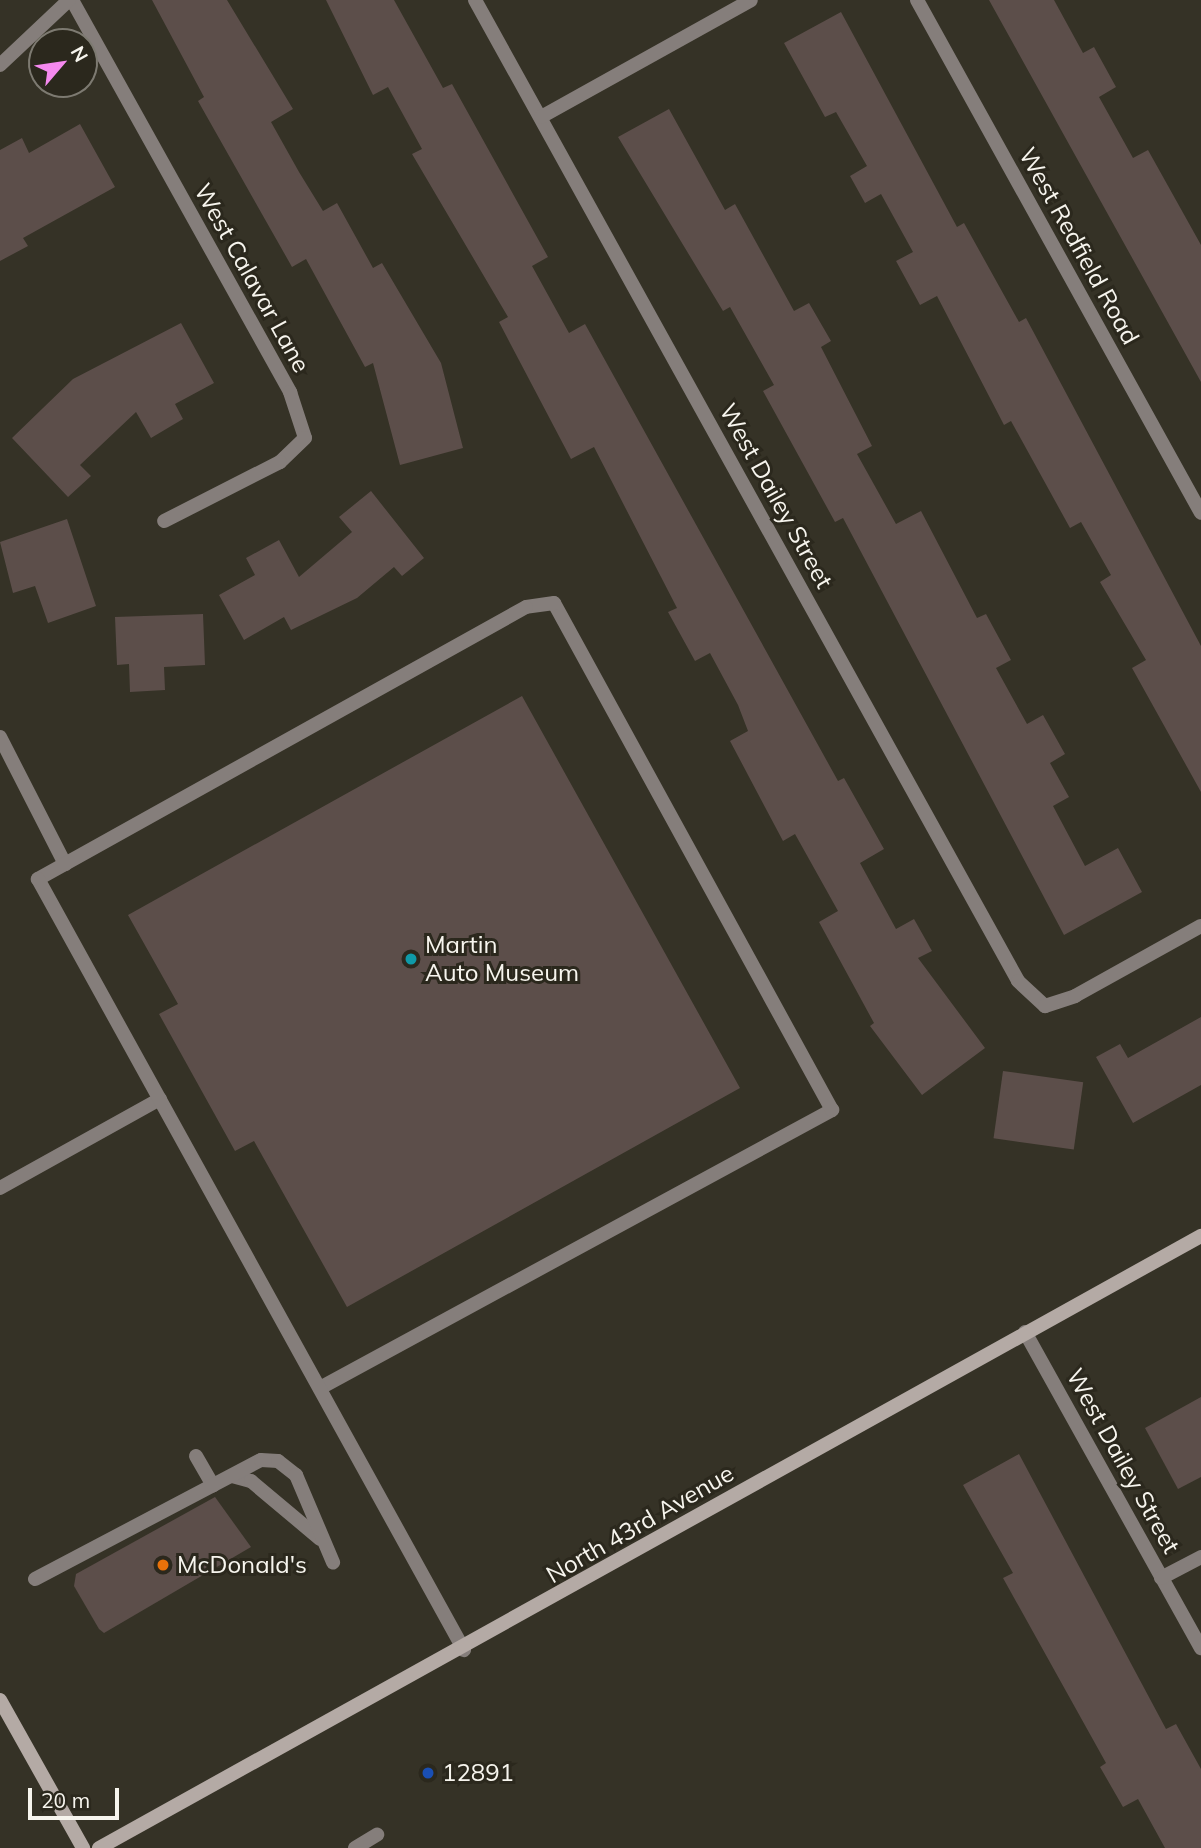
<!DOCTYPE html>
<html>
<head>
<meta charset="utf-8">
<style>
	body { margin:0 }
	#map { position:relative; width:1201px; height:1848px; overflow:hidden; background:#353226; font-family:Mulish,sans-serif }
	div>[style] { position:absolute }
	.building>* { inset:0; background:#5c4e4a; transform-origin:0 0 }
	.lane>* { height:14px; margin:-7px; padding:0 7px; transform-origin:7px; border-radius:7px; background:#857e7b }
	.street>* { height:14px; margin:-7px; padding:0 7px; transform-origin:7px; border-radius:7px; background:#857e7b }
	.secondary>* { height:14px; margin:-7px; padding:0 7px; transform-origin:7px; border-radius:7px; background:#b4aaa5 }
	.dots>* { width:19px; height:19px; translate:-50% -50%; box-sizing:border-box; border:4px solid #2b281d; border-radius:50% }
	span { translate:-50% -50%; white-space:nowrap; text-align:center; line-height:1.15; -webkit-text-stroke:6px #2b281d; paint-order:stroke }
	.street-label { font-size:24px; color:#f7f5ee }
	.poi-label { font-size:24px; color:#f7f5ee }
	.left { translate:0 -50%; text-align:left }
	.north { position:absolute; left:28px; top:28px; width:70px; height:70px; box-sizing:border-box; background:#2b281d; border:2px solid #7d7a71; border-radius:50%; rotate:61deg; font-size:19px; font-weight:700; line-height:28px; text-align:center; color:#f7f5ee }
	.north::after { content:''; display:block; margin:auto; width:24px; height:32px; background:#f589ef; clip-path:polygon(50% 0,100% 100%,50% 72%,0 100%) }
	.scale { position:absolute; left:28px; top:1788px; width:91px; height:32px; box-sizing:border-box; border:4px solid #f7f5ee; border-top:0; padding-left:9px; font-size:21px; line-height:24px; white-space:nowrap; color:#f7f5ee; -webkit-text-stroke:5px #2b281d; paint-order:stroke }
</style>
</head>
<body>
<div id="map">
	<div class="building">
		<div style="clip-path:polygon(152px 0,227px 0,293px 109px,271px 122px,299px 172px,323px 211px,337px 203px,373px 268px,382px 263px,441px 363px,463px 448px,400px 465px,373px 363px,365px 367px,306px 259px,292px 267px,198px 101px,204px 97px)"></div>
		<div style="clip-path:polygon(326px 0,394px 0,443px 88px,452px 84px,548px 257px,532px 266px,569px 333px,585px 324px,838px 781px,844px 778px,884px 849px,860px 863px,896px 929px,914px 919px,932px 951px,918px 958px,985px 1048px,922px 1095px,870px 1026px,874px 1023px,819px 922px,838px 911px,795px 834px,783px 841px,730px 741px,748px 731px,738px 705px,710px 653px,695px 661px,668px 612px,677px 608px,594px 447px,571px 459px,499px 322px,508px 317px,412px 154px,422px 149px,388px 87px,373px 95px)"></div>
		<div style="clip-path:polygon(989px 0,1054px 0,1083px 53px,1094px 47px,1116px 87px,1099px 97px,1133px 158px,1148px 150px,1201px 245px,1201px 382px)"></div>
		<div style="clip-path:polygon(841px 12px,957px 227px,964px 223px,1019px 322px,1026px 318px,1201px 646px,1201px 792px,1132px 668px,1146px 660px,1100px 582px,1111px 575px,1081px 522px,1070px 528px,1011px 421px,1004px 425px,937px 296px,920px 305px,896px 261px,913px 252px,881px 194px,865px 203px,850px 176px,867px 166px,836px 112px,825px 117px,784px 43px)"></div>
		<div style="clip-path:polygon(669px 109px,725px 210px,735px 204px,794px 311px,809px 303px,831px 341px,821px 347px,872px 446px,857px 454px,896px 524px,921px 511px,977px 618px,986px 614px,1011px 660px,996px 668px,1027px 724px,1043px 715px,1065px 754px,1050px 763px,1069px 797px,1053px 806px,1085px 866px,1118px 848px,1142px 892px,1064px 935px,843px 518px,835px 522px,763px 391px,774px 385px,730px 307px,723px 311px,618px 137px)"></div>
		<div style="clip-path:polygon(80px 124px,115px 187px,23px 238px,28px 246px,0 261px,0 150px,22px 138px,29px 153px)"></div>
		<div style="clip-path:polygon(181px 323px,214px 383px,175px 404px,183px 419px,151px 438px,136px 412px,80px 465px,91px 476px,68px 497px,12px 438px,73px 379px)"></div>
		<div style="clip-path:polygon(371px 491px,424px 558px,402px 576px,394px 567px,357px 598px,291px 630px,284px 617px,244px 640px,219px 595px,255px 575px,246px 558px,279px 540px,299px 577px,352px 532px,339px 517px)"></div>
		<div style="clip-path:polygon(67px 519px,96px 606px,48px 623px,35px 586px,13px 593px,0 542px)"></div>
		<div style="clip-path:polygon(203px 614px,205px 665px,164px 667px,165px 690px,130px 692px,129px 664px,117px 665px,115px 617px)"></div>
		<div style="clip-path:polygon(522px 696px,740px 1088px,347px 1307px,254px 1141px,235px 1151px,159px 1014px,178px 1004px,128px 915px)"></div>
		<div style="clip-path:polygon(1201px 1017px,1201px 1085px,1133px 1123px,1096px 1057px,1120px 1044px,1128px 1058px)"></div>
		<div style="left:1003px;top:1071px;width:81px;height:68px;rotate:8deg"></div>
		<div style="clip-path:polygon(1201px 1397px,1201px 1477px,1178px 1489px,1145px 1428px)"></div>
		<div style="clip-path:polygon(1019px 1454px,1166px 1729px,1176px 1724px,1201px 1769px,1201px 1848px,1165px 1848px,1138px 1799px,1123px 1807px,1100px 1767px,1106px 1763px,1003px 1578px,1013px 1573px,963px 1485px)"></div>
		<div style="clip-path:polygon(215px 1497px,251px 1547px,104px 1633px,99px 1629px,74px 1586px,76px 1574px)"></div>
	</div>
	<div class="lane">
		<div style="left:0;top:737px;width:143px;rotate:62.9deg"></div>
		<div style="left:0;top:1188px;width:183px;rotate:-29.1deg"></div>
		<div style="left:320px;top:1388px;width:583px;rotate:-28.5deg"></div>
		<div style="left:832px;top:1110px;width:578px;rotate:-118.74deg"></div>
		<div style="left:554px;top:603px;width:28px;rotate:172deg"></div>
		<div style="left:526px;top:607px;width:559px;rotate:150.87deg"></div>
		<div style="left:38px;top:879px;width:881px;rotate:61.08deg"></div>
		<div style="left:196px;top:1456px;width:34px;rotate:60deg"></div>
		<div style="left:232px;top:1476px;width:20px;rotate:15deg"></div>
		<div style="left:251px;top:1481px;width:90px;rotate:40deg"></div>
		<div style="left:35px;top:1579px;width:255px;rotate:-27.8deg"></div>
		<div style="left:261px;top:1460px;width:17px;rotate:3deg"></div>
		<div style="left:278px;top:1461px;width:23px;rotate:38deg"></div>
		<div style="left:296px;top:1475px;width:95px;rotate:67deg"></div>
		<div style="left:355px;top:1848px;width:26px;rotate:-31deg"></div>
	</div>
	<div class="street">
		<div style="left:72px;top:0;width:449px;rotate:60.9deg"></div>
		<div style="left:290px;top:392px;width:48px;rotate:71.9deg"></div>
		<div style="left:305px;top:438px;width:35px;rotate:136deg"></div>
		<div style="left:280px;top:462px;width:130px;rotate:153deg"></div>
		<div style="left:475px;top:0;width:1121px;rotate:61.03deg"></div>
		<div style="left:1018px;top:981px;width:37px;rotate:43deg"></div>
		<div style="left:1045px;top:1006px;width:32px;rotate:-18deg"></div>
		<div style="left:1075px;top:996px;width:144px;rotate:-29.1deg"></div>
		<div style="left:917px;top:0;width:586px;rotate:61.03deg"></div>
		<div style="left:0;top:65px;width:95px;rotate:-43.3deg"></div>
		<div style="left:541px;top:117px;width:240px;rotate:-29.1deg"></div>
		<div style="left:1025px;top:1332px;width:362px;rotate:60.9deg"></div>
		<div style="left:1161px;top:1578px;width:45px;rotate:-27.7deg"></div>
	</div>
	<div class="secondary">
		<div style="left:0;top:1700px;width:170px;rotate:60.7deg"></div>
		<div style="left:99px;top:1848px;width:1261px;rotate:-29.05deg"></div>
	</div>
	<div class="dots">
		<div style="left:411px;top:959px;background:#0f9aa8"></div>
		<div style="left:163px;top:1565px;background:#e8710a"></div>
		<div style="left:428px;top:1773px;background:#1a4fb4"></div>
	</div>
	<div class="street-label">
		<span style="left:1079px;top:246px;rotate:61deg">West Redfield Road</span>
		<span style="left:252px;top:278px;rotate:61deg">West Calavar Lane</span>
		<span style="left:776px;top:496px;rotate:61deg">West Dailey Street</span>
		<span style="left:1123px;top:1461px;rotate:61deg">West Dailey Street</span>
		<span style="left:640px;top:1524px;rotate:-30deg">North 43rd Avenue</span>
	</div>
	<div class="poi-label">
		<span class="left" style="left:425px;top:959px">Martin<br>Auto Museum</span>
		<span class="left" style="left:177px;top:1565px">McDonald's</span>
		<span class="left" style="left:442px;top:1773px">12891</span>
	</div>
	<div class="north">N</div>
	<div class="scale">20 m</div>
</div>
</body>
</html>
